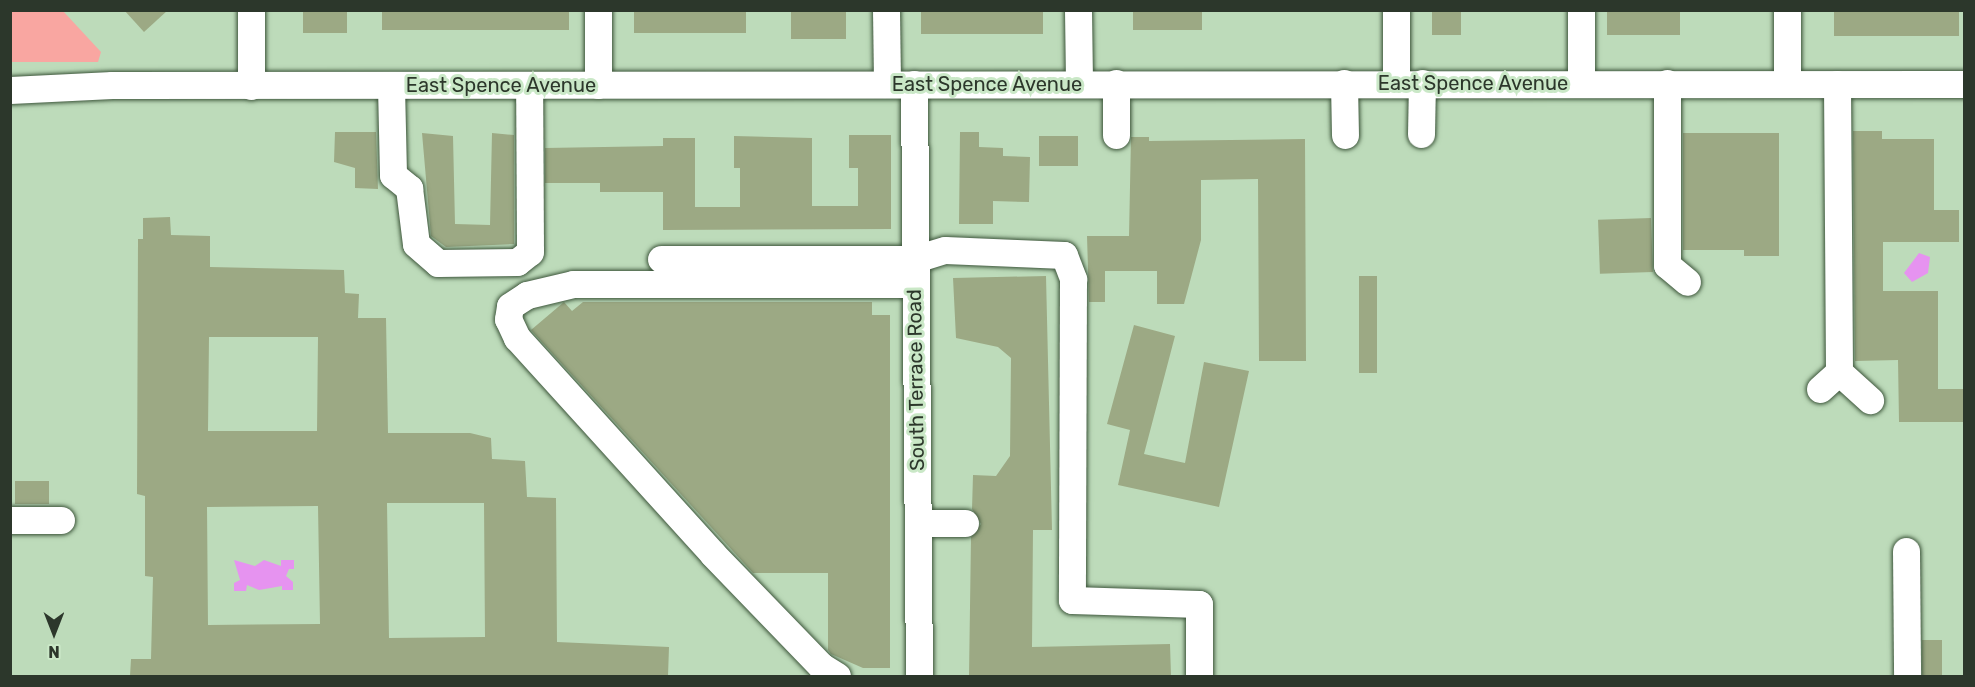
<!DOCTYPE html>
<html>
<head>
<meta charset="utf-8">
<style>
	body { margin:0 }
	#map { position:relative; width:1975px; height:687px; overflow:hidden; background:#bddbba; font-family:Rubik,sans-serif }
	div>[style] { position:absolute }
	.green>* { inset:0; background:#f9a6a1 }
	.water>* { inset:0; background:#e693f0 }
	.building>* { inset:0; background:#9ca984; transform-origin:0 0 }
	.roads { filter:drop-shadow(0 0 2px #3d563b) drop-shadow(0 0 2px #3d563b) }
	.minor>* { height:27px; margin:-13.5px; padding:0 13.5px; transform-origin:13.5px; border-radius:13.5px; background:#fff }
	span { translate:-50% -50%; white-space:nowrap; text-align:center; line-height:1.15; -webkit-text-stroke:6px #cae8c7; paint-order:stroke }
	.street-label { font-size:20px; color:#2c372b }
	.frame { position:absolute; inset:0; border:12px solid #2c372b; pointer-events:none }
	.north { position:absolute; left:24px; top:603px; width:60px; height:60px; -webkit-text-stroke:4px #cae8c7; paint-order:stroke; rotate:180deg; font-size:16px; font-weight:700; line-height:24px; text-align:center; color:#2c372b }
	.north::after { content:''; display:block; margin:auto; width:21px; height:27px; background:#2c372b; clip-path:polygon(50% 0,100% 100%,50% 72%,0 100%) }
</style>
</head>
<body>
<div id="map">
	<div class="green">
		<div style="clip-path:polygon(10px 11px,63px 11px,101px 52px,98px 62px,11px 62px)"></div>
	</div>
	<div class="water">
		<div style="clip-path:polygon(1919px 253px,1930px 257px,1928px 273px,1912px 282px,1904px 273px)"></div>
		<div style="clip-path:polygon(234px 560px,255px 566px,264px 560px,281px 566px,281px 560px,294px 560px,294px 569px,289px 569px,286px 576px,293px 582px,293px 590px,282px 590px,282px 586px,259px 590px,247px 585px,246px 591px,234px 591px,234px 583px,240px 580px)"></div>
	</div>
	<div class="building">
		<div style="clip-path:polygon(124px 10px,168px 10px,144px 32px)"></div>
		<div style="left:303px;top:10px;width:44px;height:23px"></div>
		<div style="left:382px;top:10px;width:187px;height:20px"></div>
		<div style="left:634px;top:10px;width:112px;height:23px"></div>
		<div style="left:791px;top:10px;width:55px;height:29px"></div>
		<div style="left:921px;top:10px;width:122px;height:24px"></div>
		<div style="left:1133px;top:10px;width:69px;height:20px"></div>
		<div style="left:1432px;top:10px;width:29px;height:25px"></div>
		<div style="left:1607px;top:10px;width:73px;height:25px"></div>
		<div style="left:1834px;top:10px;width:125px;height:26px"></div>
		<div style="clip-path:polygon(1853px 131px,1882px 131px,1882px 139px,1934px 139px,1934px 210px,1959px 210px,1959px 242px,1883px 242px,1883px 291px,1938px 291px,1938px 389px,1965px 389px,1965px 422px,1899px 422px,1898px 360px,1855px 361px)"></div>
		<div style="clip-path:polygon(335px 132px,376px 132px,378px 189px,355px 188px,355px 168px,334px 162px)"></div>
		<div style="clip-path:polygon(960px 132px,979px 132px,979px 147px,1003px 148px,1003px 156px,1030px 157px,1029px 202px,993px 201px,993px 224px,959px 224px)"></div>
		<div style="clip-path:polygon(422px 133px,453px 136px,455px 224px,490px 225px,492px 133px,514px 135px,514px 244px,446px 247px,431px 236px)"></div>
		<div style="clip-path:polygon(1683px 133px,1779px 133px,1779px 256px,1744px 256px,1744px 250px,1683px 250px)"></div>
		<div style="clip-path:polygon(849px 135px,891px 135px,891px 229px,663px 230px,663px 192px,600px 192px,600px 183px,545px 183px,545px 148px,663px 146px,663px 138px,695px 138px,695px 207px,740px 207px,740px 168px,734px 168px,734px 136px,812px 138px,812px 206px,858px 206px,858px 168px,849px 168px)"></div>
		<div style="left:1039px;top:136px;width:39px;height:30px"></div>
		<div style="clip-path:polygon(1131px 137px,1149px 137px,1149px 141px,1305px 139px,1306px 361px,1259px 361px,1258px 179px,1201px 180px,1201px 240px,1184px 304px,1157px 304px,1157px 271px,1105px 271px,1105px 302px,1089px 302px,1087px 236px,1129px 236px)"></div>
		<div style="clip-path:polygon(evenodd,170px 217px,171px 235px,210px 236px,210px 267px,344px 270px,345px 293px,359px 294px,358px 318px,386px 318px,388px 433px,470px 433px,491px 438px,492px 459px,525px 461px,527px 497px,556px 498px,557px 642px,669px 647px,668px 676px,130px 676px,131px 659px,151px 659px,153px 577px,145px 576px,145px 496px,137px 494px,138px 239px,143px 239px,143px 218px,170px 217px,209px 337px,318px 337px,317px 431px,208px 431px,209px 337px,170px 217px,387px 503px,484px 503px,485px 637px,389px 638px,387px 503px,170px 217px,318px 506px,320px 624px,208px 625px,207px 507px,318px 506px)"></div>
		<div style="left:1651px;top:218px;width:54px;height:53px;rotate:88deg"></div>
		<div style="clip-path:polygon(1046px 276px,1052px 530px,1033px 530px,1032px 647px,1170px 644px,1171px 676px,969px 676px,971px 537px,981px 524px,972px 509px,973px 475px,996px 476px,1010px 456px,1011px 358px,998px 347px,956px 338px,953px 278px)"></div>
		<div style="left:1359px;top:276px;width:18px;height:97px"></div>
		<div style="clip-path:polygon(564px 302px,572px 311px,583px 302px,872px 302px,872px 315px,890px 315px,890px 668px,863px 668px,831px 654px,828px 650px,828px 573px,753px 573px,540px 340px,531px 330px)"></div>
		<div style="clip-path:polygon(1134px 325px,1175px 336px,1144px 454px,1185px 463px,1204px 362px,1249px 371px,1219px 507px,1118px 485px,1130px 430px,1107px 424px)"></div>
		<div style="left:15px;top:481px;width:34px;height:23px"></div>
		<div style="left:1922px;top:640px;width:20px;height:36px"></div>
	</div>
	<div class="roads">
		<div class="minor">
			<div style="left:251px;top:10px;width:76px;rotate:90deg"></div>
			<div style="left:598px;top:10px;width:75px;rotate:90deg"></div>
			<div style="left:886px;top:10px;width:74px;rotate:89.2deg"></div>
			<div style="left:1078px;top:10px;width:73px;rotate:89.2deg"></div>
			<div style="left:1396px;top:10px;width:73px;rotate:90deg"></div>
			<div style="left:1581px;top:10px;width:72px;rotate:90deg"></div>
			<div style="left:1787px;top:10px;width:74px;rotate:90deg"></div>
			<div style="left:1116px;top:83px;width:52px;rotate:90deg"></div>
			<div style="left:1344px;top:83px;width:52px;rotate:88.9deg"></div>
			<div style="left:1667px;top:83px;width:182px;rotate:90deg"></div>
			<div style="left:1667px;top:265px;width:26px;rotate:40deg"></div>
			<div style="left:914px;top:84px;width:592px;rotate:89.52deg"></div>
			<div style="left:1837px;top:84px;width:288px;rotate:89.6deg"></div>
			<div style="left:391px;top:86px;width:89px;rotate:88.7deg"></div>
			<div style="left:393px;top:175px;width:21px;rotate:39deg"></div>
			<div style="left:409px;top:188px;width:56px;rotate:82.9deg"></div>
			<div style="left:416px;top:244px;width:29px;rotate:41deg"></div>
			<div style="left:438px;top:263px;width:79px;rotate:-0.7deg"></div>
			<div style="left:517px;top:262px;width:16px;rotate:-38deg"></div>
			<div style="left:530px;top:252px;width:167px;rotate:-90.3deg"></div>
			<div style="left:10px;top:90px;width:102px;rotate:-2.8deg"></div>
			<div style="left:112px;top:85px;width:1852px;rotate:-0.03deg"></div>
			<div style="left:1421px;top:134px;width:51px;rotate:-88.9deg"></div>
			<div style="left:661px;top:259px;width:254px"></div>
			<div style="left:915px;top:259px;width:31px;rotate:-17deg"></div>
			<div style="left:945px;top:250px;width:119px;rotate:2.4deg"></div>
			<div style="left:1064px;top:255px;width:26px;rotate:69deg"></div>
			<div style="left:1073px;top:279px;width:321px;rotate:90.2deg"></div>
			<div style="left:1072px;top:600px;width:127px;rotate:1.8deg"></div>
			<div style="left:1199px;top:604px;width:72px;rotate:90deg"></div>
			<div style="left:1820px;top:389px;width:25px;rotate:-42deg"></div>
			<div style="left:1839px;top:372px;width:42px;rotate:42.1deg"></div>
			<div style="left:10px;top:520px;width:51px"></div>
			<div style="left:918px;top:523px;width:47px"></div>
			<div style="left:1906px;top:551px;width:125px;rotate:89.5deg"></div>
			<div style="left:837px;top:676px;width:19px;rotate:-148deg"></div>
			<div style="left:821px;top:666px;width:156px;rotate:-134deg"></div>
			<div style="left:713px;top:554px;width:292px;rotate:-132.2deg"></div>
			<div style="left:517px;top:338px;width:21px;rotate:-115deg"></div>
			<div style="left:508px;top:319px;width:13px;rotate:-81deg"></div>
			<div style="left:510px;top:306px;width:20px;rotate:-33deg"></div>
			<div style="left:527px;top:295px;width:47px;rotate:-13.4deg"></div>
			<div style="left:573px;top:284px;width:342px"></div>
		</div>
	</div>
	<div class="street-label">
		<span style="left:1473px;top:83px">East Spence Avenue</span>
		<span style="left:987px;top:84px">East Spence Avenue</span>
		<span style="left:501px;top:85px">East Spence Avenue</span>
		<span style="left:916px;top:380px;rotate:-91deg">South Terrace Road</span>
	</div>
	<div class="frame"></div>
	<div class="north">N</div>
</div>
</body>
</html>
